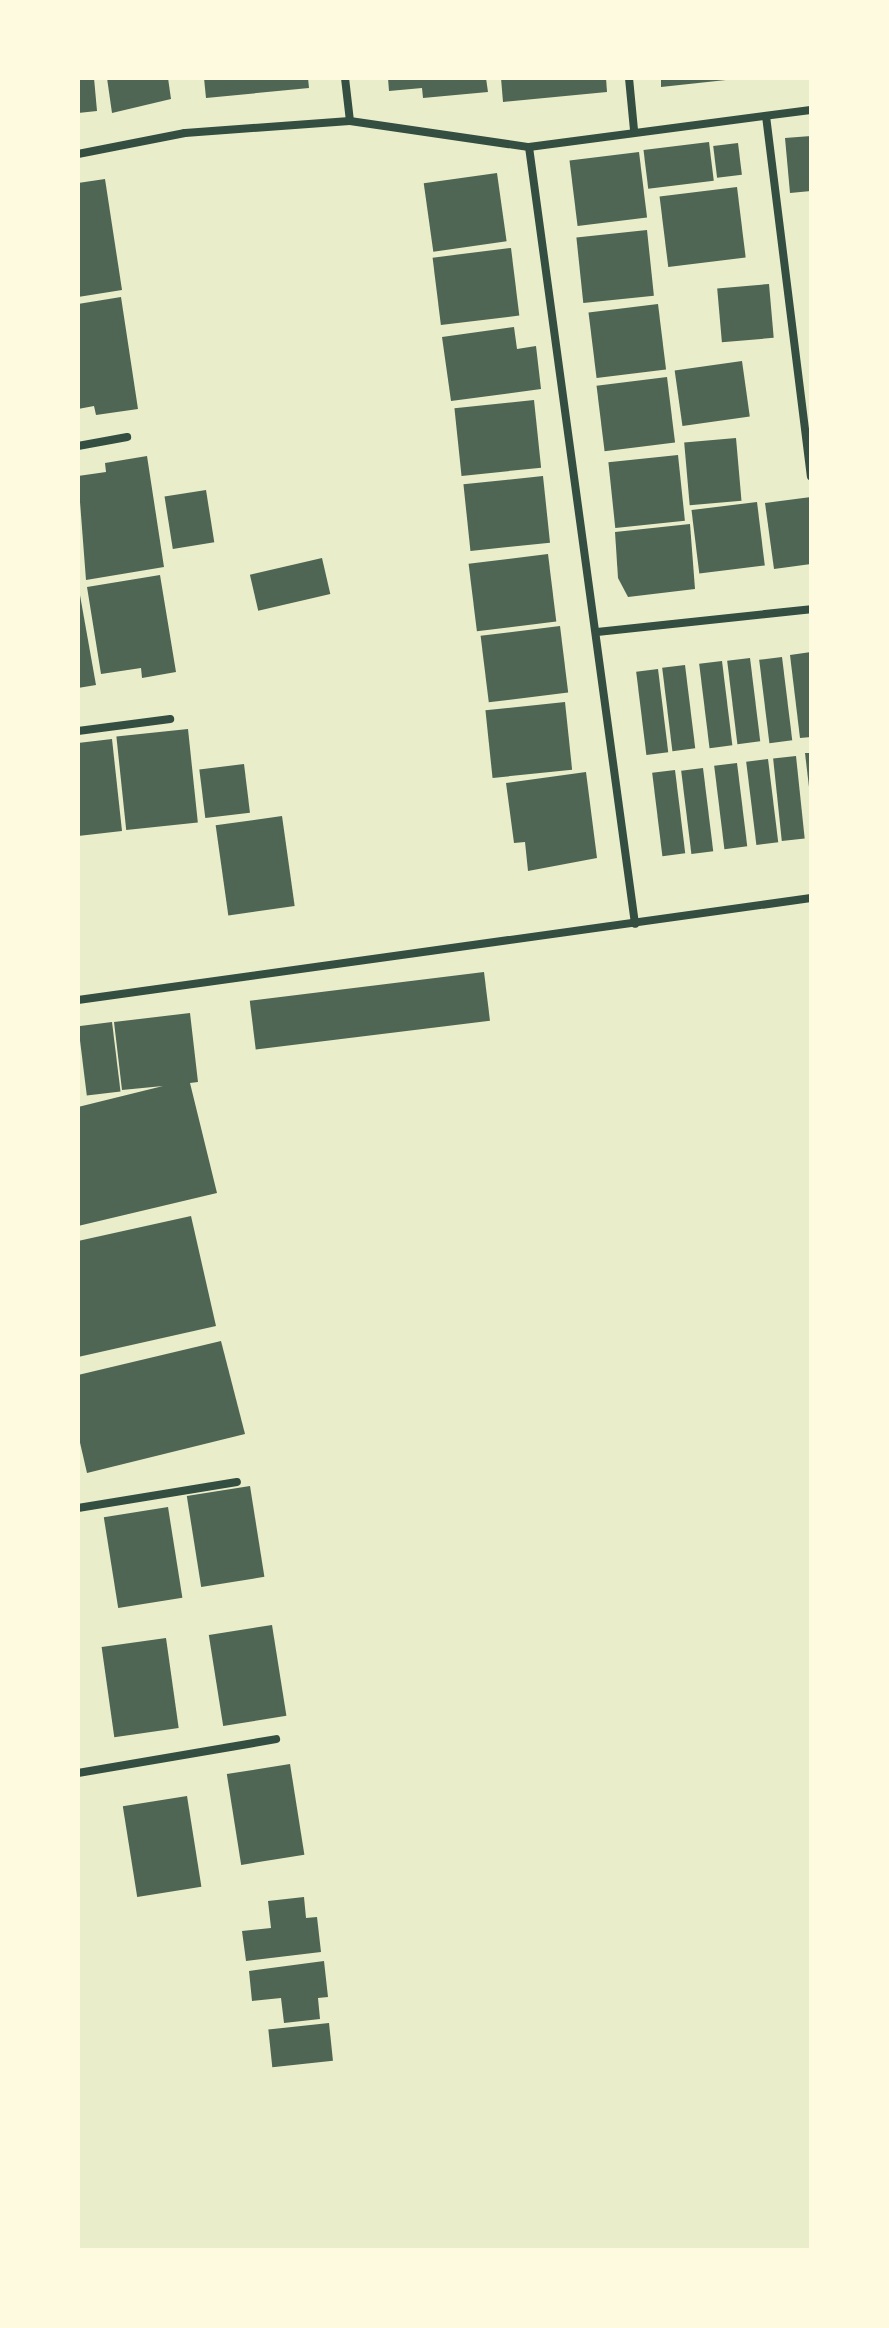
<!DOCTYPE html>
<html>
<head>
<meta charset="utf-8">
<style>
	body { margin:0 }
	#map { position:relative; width:889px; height:2328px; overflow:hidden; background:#e9edc9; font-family:Helvetica,sans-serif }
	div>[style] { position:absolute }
	.building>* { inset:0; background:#4f6655; transform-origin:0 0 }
	.minor>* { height:8px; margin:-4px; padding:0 4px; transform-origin:4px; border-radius:4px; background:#344e41 }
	span { translate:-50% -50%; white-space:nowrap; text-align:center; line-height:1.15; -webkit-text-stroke:8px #fefae0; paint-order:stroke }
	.frame { position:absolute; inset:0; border:80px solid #fefae0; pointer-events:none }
</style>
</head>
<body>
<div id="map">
	<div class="building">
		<div style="clip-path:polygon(78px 78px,94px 78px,97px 111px,78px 113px)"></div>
		<div style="clip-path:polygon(107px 78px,168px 78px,171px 99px,112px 113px)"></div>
		<div style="clip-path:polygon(204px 78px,308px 78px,309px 88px,206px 98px)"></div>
		<div style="clip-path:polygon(388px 78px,486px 78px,488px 92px,423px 98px,422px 88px,389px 91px)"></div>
		<div style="clip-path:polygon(501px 78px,606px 78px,607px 92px,503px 102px)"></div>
		<div style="clip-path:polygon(661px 78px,726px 78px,726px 80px,661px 87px)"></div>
		<div style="clip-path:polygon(811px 136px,811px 191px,790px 193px,785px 138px)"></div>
		<div style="left:709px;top:142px;width:39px;height:66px;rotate:83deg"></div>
		<div style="left:738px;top:143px;width:32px;height:25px;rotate:83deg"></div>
		<div style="left:639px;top:152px;width:66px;height:70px;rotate:83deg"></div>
		<div style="left:497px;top:173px;width:69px;height:74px;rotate:82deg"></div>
		<div style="clip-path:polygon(105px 179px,122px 290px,78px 297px,78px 183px)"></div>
		<div style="left:737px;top:187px;width:71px;height:78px;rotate:83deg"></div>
		<div style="left:647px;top:230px;width:66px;height:71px;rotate:84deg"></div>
		<div style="left:511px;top:248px;width:68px;height:79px;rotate:83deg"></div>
		<div style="left:769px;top:284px;width:54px;height:52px;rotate:85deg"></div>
		<div style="clip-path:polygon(121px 297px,138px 409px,96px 415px,94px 406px,78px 409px,78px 304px)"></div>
		<div style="left:658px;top:304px;width:66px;height:70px;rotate:83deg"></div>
		<div style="clip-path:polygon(514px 327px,517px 349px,536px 346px,541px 389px,451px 401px,442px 337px)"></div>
		<div style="left:742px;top:361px;width:56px;height:68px;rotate:82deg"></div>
		<div style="left:667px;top:377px;width:66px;height:71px;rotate:83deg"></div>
		<div style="left:534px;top:400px;width:68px;height:80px;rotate:84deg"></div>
		<div style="left:736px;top:438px;width:63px;height:52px;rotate:85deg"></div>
		<div style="left:678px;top:455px;width:66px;height:70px;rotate:84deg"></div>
		<div style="clip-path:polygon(147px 456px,164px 567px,86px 580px,78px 476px,106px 472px,105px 463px)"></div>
		<div style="left:543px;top:476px;width:67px;height:80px;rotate:84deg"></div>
		<div style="left:206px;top:490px;width:53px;height:42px;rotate:81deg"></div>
		<div style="clip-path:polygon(811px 497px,811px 564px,774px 569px,765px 503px)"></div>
		<div style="left:757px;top:502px;width:64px;height:66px;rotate:83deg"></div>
		<div style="clip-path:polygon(690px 524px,695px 589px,628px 597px,618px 578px,615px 532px)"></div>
		<div style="left:548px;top:554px;width:68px;height:80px;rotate:83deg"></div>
		<div style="left:322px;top:558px;width:37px;height:74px;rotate:77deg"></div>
		<div style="clip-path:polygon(160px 575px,176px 672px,142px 678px,141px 668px,101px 674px,87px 587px)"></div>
		<div style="clip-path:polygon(78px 584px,96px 685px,78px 688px)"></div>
		<div style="left:560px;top:626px;width:67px;height:80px;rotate:83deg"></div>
		<div style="clip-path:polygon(811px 652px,811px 737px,800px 738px,790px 655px)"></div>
		<div style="left:782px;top:657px;width:84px;height:23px;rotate:83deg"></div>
		<div style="left:750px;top:658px;width:84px;height:23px;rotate:83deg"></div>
		<div style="left:722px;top:661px;width:85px;height:23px;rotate:83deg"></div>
		<div style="left:685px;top:665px;width:84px;height:23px;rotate:83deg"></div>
		<div style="left:658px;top:669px;width:84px;height:22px;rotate:83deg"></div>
		<div style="left:565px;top:702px;width:68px;height:80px;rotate:84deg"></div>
		<div style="left:188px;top:729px;width:94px;height:72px;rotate:84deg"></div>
		<div style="clip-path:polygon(112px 739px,122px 831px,78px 836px,78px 743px)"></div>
		<div style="clip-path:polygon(805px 753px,811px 753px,811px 787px,809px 787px)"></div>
		<div style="left:796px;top:756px;width:83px;height:23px;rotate:84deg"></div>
		<div style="left:768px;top:759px;width:84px;height:22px;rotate:83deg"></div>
		<div style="left:737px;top:763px;width:84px;height:23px;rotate:83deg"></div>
		<div style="left:244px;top:764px;width:49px;height:45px;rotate:83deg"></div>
		<div style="left:703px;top:768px;width:84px;height:22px;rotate:83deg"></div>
		<div style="left:675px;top:770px;width:84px;height:23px;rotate:83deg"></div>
		<div style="clip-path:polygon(586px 772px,597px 858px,528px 871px,525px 842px,514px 843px,506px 783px)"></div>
		<div style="left:282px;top:816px;width:91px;height:67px;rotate:82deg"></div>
		<div style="left:484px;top:972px;width:49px;height:236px;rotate:83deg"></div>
		<div style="clip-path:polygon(190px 1013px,198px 1082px,190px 1083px,217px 1193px,78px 1226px,78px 1107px,163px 1086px,122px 1090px,114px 1022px)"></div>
		<div style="left:112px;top:1022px;width:70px;height:34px;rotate:83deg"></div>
		<div style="clip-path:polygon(191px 1216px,216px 1326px,78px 1357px,78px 1241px)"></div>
		<div style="clip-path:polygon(221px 1341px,245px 1434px,87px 1473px,78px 1434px,78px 1375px)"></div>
		<div style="left:250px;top:1486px;width:92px;height:64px;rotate:81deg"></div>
		<div style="left:168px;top:1507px;width:92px;height:65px;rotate:81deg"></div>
		<div style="left:272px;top:1625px;width:92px;height:64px;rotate:81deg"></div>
		<div style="left:166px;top:1638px;width:91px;height:65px;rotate:82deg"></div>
		<div style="left:290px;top:1764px;width:92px;height:64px;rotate:81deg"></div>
		<div style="left:187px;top:1796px;width:92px;height:65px;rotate:81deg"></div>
		<div style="clip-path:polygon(304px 1897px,306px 1918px,317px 1917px,321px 1952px,246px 1961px,242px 1931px,271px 1928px,268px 1901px)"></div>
		<div style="clip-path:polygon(324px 1961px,328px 1997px,318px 1998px,320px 2019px,284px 2023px,281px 1998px,252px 2001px,249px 1971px)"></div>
		<div style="left:329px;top:2023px;width:38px;height:61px;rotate:84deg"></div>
	</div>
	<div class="minor">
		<div style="left:345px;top:78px;width:43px;rotate:83.4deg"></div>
		<div style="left:629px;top:78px;width:52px;rotate:84.5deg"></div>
		<div style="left:766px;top:116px;width:363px;rotate:82.9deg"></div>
		<div style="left:529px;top:147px;width:784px;rotate:82.23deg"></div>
		<div style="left:78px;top:154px;width:109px;rotate:-11.1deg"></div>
		<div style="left:185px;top:133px;width:165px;rotate:-4.2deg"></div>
		<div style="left:350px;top:121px;width:181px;rotate:8.3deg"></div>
		<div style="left:529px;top:147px;width:284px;rotate:-7.5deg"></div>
		<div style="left:78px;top:446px;width:50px;rotate:-10.4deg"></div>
		<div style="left:597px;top:632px;width:215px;rotate:-6.1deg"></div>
		<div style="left:78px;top:731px;width:93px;rotate:-7.4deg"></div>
		<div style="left:78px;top:1000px;width:740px;rotate:-7.92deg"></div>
		<div style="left:78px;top:1508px;width:161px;rotate:-9.3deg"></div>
		<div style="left:78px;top:1773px;width:201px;rotate:-9.7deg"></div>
	</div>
	<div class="frame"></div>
</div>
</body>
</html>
